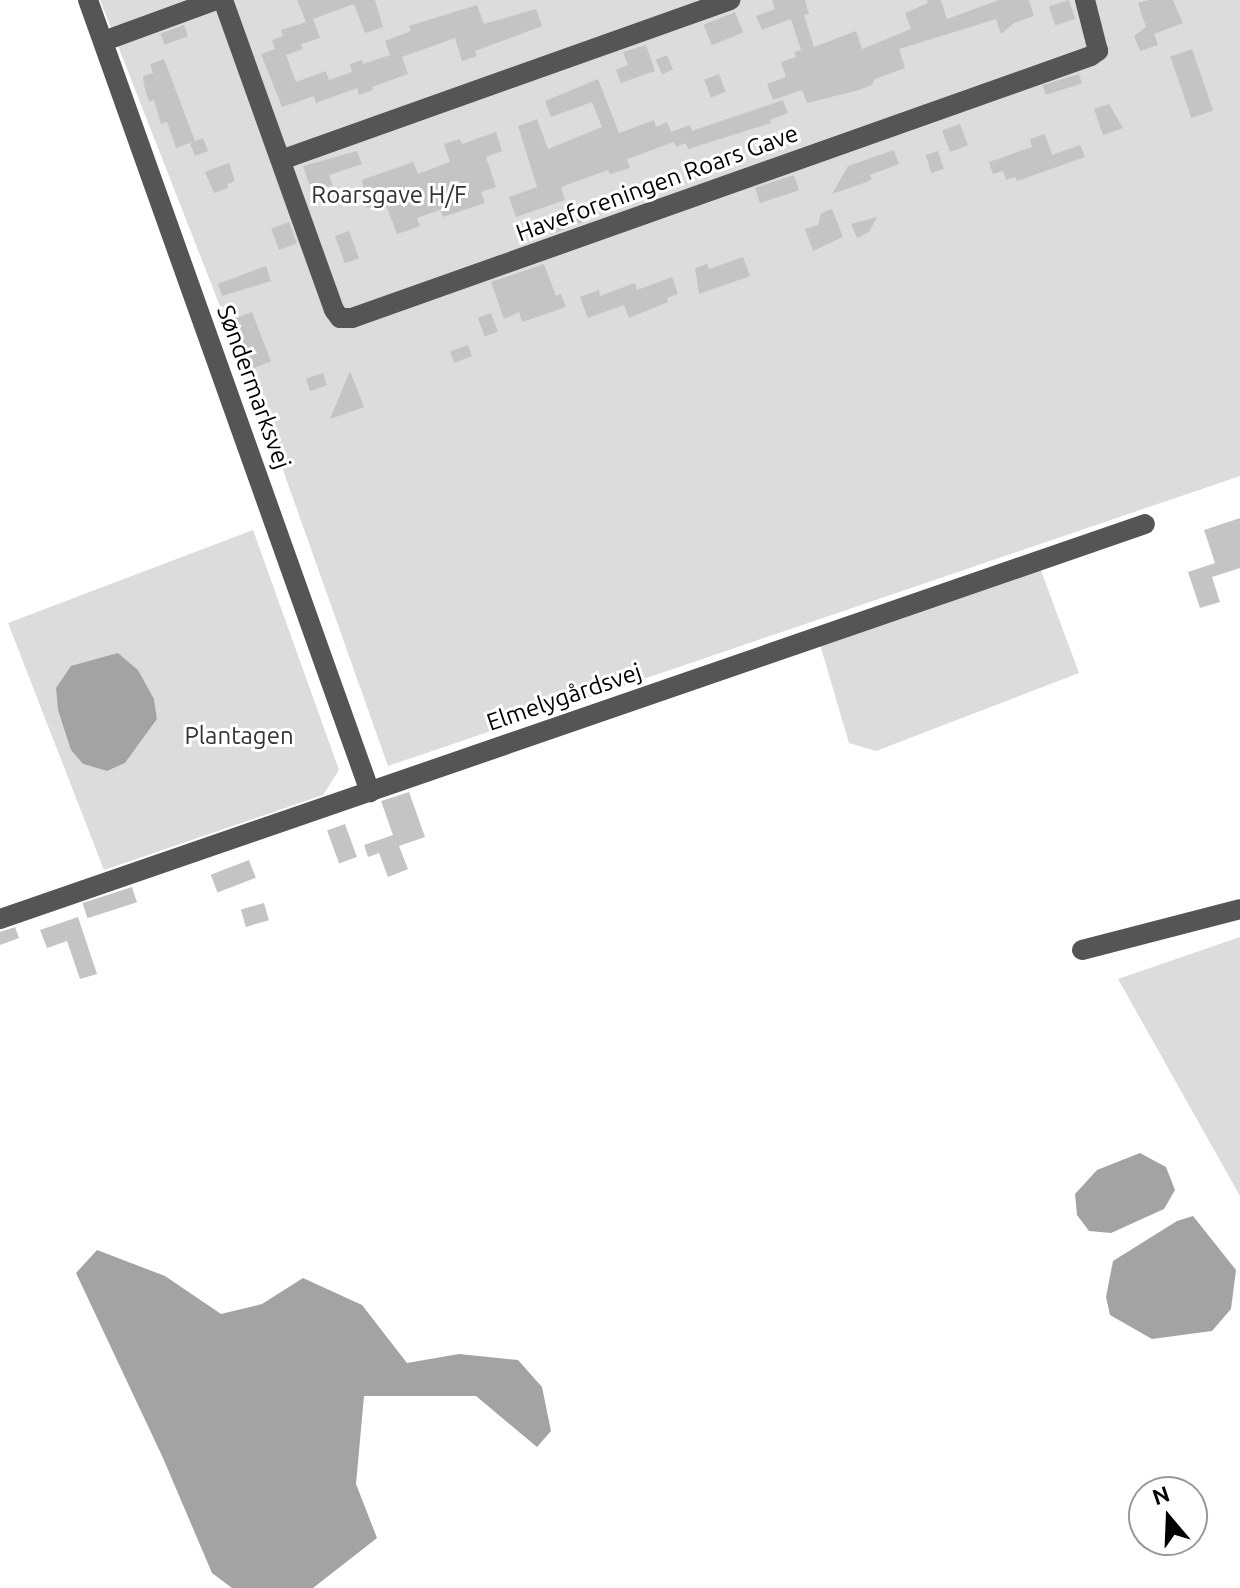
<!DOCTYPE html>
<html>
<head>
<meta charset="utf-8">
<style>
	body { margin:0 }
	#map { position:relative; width:1240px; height:1588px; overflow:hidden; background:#fff; font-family:Ubuntu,sans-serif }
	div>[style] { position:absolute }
	.green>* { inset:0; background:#dcdcdc }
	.water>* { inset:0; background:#a3a3a3 }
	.building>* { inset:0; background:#c4c4c4; transform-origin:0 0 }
	.minor>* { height:20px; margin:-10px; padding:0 10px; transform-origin:10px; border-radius:10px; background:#555 }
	span { translate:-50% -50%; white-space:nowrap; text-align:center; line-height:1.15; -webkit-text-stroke:6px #fff; paint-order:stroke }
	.street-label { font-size:24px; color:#000 }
	.park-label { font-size:24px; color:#333 }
	.north { position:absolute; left:1128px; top:1476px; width:80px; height:80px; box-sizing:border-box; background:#fff; border:2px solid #999; border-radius:50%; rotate:341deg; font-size:22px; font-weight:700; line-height:32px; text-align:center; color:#000 }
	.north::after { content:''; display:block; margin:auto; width:28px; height:36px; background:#000; clip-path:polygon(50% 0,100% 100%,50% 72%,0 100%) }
</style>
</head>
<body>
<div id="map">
	<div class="green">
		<div style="clip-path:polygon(100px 0,1240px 0,1240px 476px,388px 766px,272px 439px)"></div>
		<div style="clip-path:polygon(evenodd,253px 530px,339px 770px,323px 795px,104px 870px,8px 623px,253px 530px,118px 653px,138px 670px,154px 699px,157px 719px,125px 763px,107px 771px,83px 764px,71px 750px,118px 653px)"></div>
		<div style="clip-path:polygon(1040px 568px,1079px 673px,876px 751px,849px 743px,819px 641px)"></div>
		<div style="clip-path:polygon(1240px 937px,1240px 1196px,1118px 979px)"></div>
	</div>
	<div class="water">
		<div style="clip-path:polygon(118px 653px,138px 670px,154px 699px,157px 719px,125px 763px,107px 771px,83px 764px,71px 750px,58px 710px,56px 688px,71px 666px)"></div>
		<div style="clip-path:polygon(1140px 1153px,1166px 1167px,1175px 1190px,1164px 1209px,1111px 1233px,1089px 1231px,1077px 1215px,1075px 1194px,1097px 1170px)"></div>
		<div style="clip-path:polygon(1193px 1216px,1236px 1270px,1231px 1309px,1212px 1331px,1152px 1339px,1110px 1315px,1106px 1297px,1113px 1261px,1177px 1221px)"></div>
		<div style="clip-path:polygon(97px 1250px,165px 1276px,221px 1314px,262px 1304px,303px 1278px,362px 1305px,407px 1363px,459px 1354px,518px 1360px,542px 1387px,551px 1431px,537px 1447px,476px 1396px,364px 1396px,356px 1484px,377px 1538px,313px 1588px,232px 1588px,212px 1573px,163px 1458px,76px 1273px)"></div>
	</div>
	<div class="building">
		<div style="clip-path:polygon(297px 0,375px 0,383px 27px,365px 33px,354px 4px,313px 19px,320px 38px,301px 44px,303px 49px,286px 55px,296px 82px,326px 71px,329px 80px,352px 72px,350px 64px,362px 60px,363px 64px,390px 55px,385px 41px,411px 31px,409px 26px,477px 5px,484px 24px,536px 9px,542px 26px,475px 51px,477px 56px,462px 61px,455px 38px,402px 57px,408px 74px,372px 87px,373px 90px,359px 95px,357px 88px,316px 103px,314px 96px,282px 107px,261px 54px,275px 49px,272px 40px,283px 36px,281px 30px,306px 22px)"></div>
		<div style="clip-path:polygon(772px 0,805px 0,809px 14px,804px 15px,814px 47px,856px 31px,862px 49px,911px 29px,905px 13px,928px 3px,927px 0,941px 0,947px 19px,999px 0,1029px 0,1034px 16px,1014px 23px,1001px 34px,996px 19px,899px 49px,905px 68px,875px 79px,872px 85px,859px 90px,807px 103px,802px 90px,773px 100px,767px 84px,786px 77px,781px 62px,796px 57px,794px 52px,801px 50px,791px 19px,762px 30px,756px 16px,775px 9px)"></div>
		<div style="left:1069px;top:0;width:20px;height:21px;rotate:72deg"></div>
		<div style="clip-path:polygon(1148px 0,1173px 0,1183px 23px,1154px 34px,1158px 45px,1140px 51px,1134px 36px,1146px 27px,1138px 3px)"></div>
		<div style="left:735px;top:12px;width:22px;height:34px;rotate:68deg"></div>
		<div style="left:184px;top:25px;width:12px;height:25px;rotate:70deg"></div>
		<div style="clip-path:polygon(646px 45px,655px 71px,621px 83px,616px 70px,628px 65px,623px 52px)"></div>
		<div style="left:1192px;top:49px;width:65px;height:23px;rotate:71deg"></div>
		<div style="left:667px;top:55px;width:16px;height:12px;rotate:68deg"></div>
		<div style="clip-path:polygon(164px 59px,195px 141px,176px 148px,167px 122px,161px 124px,154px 100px,149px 102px,144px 85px,143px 76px,153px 73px,150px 64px)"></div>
		<div style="left:719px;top:74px;width:19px;height:16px;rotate:69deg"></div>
		<div style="left:1079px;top:74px;width:10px;height:38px;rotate:73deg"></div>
		<div style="clip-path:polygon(598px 79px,619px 133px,654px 120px,656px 127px,667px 122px,671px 132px,690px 125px,692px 131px,783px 100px,788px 113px,770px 120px,771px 123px,688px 149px,686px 143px,676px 147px,674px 142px,627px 159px,630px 168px,610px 174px,608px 170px,561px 187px,565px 200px,516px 217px,509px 197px,537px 187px,518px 126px,537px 119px,548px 149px,602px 127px,592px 102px,551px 117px,545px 101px)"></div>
		<div style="clip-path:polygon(1109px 104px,1123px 128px,1103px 135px,1094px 109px)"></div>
		<div style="left:960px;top:124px;width:23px;height:19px;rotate:70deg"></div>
		<div style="clip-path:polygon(496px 132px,502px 151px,486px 157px,496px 187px,481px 192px,485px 203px,443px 217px,440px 210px,417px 218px,420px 226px,397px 234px,387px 208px,373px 211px,372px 206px,367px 208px,362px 180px,413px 162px,418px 174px,450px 162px,444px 144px,460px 139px,462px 144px)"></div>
		<div style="clip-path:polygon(1045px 134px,1052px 155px,1080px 145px,1085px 157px,1017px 181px,1015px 177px,1006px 180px,1003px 171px,993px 174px,989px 162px,1032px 147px,1030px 139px)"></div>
		<div style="left:203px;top:138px;width:14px;height:14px;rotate:69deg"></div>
		<div style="clip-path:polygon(894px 150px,899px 164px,870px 175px,872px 179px,867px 182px,832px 194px,848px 166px)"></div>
		<div style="clip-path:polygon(357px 151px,362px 164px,329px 175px,333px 186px,311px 189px,303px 166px)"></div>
		<div style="left:938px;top:151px;width:19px;height:13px;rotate:72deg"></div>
		<div style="clip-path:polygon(229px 163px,235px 181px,227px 184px,228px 188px,214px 193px,205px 172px)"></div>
		<div style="left:794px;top:175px;width:16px;height:41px;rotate:72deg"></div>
		<div style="clip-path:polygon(832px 209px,843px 237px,813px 251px,805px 229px,818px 225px,821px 213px)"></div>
		<div style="left:584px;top:216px;width:5px;height:38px;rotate:68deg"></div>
		<div style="clip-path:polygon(877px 217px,869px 232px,857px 238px,851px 224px)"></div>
		<div style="left:289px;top:222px;width:23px;height:19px;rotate:70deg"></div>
		<div style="left:349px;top:231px;width:29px;height:15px;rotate:70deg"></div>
		<div style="clip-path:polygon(743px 257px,750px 276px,699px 294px,695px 268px,707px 264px,709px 269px)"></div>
		<div style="clip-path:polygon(544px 264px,556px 296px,561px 294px,566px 307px,522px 322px,519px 312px,504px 319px,491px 282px)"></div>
		<div style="clip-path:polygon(266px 266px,271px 281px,222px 296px,218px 284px)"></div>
		<div style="clip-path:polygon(672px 277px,678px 294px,667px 298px,668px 302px,629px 318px,624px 305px,588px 318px,580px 297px,599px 290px,600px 296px,635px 283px,637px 290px)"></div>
		<div style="left:252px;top:312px;width:53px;height:23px;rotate:69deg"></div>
		<div style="left:491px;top:313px;width:20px;height:14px;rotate:70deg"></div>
		<div style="left:468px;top:345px;width:12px;height:19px;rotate:70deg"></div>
		<div style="clip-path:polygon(350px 371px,364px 407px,330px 419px)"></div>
		<div style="left:323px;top:373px;width:13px;height:18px;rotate:72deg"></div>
		<div style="clip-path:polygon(1240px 518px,1240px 568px,1212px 577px,1220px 602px,1200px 608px,1188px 572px,1215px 563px,1204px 530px)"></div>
		<div style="clip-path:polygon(409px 792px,425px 837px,399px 846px,408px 869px,388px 877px,379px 853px,368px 857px,364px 845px,393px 835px,381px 801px)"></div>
		<div style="left:345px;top:824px;width:35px;height:19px;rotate:70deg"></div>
		<div style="left:249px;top:860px;width:19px;height:41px;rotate:69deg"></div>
		<div style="left:132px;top:887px;width:16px;height:52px;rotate:72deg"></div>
		<div style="left:264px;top:903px;width:18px;height:24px;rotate:74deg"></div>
		<div style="clip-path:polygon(78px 917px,97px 974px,80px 979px,67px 941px,47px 948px,40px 930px)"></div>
		<div style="clip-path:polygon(15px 927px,19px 938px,0 945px,0 932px)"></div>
	</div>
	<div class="minor">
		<div style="left:88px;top:0;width:841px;rotate:70.4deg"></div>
		<div style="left:223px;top:0;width:329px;rotate:70.3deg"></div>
		<div style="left:334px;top:310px;width:10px;rotate:53deg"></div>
		<div style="left:340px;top:318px;width:12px"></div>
		<div style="left:352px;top:318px;width:784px;rotate:-19.52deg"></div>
		<div style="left:1091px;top:56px;width:9px;rotate:-36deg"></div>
		<div style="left:1098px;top:51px;width:53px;rotate:-104.3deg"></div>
		<div style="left:104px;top:41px;width:119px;rotate:-20.1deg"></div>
		<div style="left:281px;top:160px;width:477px;rotate:-19.6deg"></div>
		<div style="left:0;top:919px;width:1211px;rotate:-19.03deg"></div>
		<div style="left:1082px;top:950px;width:163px;rotate:-14.5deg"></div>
	</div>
	<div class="street-label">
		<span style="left:657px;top:183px;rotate:-20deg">Haveforeningen Roars Gave</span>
		<span style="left:254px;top:387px;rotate:70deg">Søndermarksvej</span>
		<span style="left:564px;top:697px;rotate:-19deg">Elmelygårdsvej</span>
	</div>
	<div class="park-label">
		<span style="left:389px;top:195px">Roarsgave H/F</span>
		<span style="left:239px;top:736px">Plantagen</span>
	</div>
	<div class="north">N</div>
</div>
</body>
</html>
